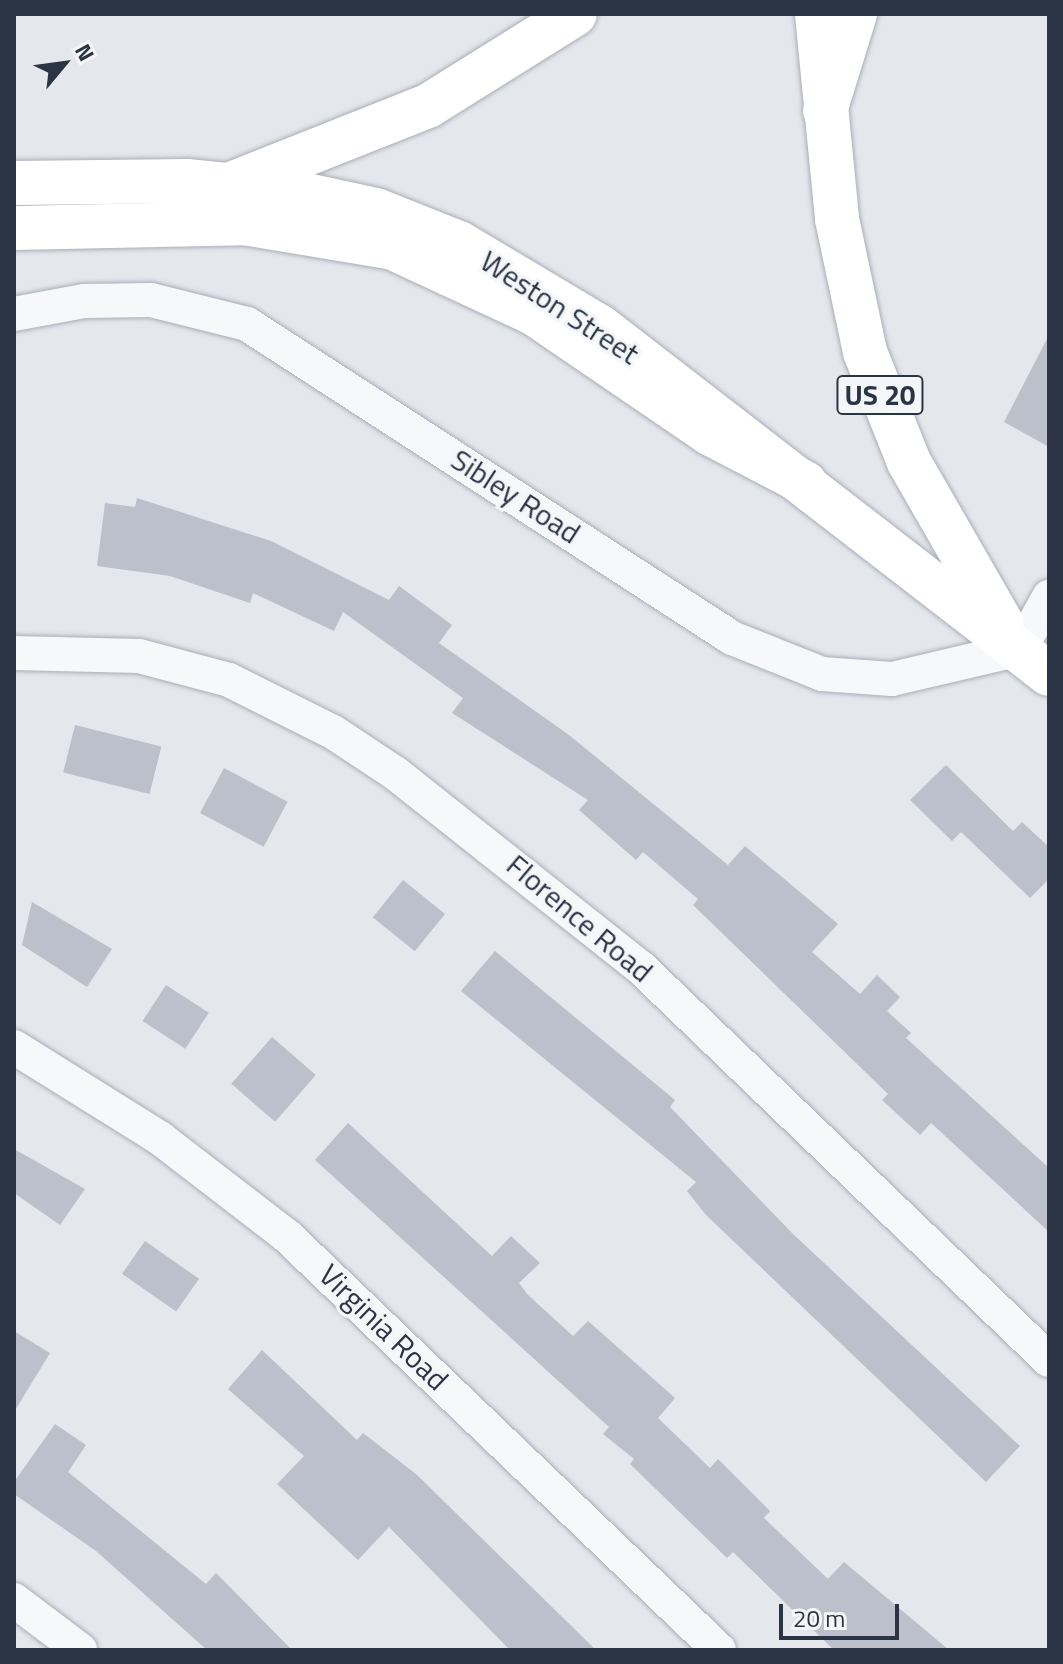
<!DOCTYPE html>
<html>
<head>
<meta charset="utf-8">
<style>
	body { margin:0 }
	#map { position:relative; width:1063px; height:1664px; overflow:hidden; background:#e4e7ec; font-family:"Titillium Web",sans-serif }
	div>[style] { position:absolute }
	.building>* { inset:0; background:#bbc0ca; transform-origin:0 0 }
	.roads { filter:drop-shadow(0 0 2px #a9aeb7) drop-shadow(0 0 2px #a9aeb7) }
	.street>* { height:34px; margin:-17px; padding:0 17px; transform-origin:17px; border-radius:17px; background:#f7f8fa }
	.primary>* { height:44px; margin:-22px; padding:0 22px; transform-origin:22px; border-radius:22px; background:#fff }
	.highway>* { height:44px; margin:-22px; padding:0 22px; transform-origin:22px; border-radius:22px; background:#fff }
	span { translate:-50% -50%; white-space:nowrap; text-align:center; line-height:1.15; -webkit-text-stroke:7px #f4f6f9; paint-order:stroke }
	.shield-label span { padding:2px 6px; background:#f4f6f9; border:2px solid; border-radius:6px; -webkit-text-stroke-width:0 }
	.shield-label { font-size:28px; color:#2b3445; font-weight:700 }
	.street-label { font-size:30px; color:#2b3445 }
	.frame { position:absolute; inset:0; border:16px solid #2b3445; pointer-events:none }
	.north { position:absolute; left:24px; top:24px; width:80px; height:80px; -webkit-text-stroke:6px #f4f6f9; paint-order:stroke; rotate:61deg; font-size:22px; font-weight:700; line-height:32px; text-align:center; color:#2b3445 }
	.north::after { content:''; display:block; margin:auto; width:28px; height:36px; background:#2b3445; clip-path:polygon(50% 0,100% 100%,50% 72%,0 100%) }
	.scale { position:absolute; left:779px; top:1604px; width:120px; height:36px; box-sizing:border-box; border:4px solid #2b3445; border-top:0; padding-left:10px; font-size:24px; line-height:28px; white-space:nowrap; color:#2b3445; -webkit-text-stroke:6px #f4f6f9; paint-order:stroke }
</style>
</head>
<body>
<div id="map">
	<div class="building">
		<div style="clip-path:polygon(1049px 335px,1049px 447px,1004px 422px)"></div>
		<div style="clip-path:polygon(137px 498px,271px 541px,389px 600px,399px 586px,452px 625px,439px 643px,569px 735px,728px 865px,745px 846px,838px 924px,812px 952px,860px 994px,877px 975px,900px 997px,887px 1011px,911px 1033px,906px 1038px,1049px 1168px,1049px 1232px,931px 1123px,920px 1135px,882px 1100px,888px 1094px,693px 905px,698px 899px,643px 852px,636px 860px,579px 810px,588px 800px,452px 713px,463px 698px,343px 612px,334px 631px,253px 593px,250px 603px,170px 576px,97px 566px,105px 503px,135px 507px)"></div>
		<div style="left:75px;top:725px;width:89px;height:49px;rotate:14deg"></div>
		<div style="clip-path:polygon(946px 765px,1013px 831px,1022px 822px,1049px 847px,1049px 879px,1030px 898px,961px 832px,952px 841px,910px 800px)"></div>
		<div style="left:224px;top:768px;width:72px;height:51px;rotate:28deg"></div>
		<div style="left:403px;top:880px;width:54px;height:48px;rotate:39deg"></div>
		<div style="clip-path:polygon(32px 902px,112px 949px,87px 987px,22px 945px)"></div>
		<div style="clip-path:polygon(495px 951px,675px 1100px,670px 1107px,793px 1234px,1020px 1446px,986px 1482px,706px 1215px,687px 1191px,696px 1182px,461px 991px)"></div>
		<div style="left:166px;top:985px;width:51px;height:43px;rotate:33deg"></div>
		<div style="left:272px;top:1037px;width:58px;height:62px;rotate:41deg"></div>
		<div style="clip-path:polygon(348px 1123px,492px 1256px,511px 1236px,540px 1263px,519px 1283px,528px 1295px,573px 1336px,588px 1321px,675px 1398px,658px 1418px,710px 1468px,718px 1459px,770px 1511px,764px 1518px,828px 1579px,844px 1562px,949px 1650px,834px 1650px,733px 1552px,727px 1558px,630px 1464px,634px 1459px,603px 1434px,609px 1427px,315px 1160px)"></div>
		<div style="clip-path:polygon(14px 1149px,85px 1189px,60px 1225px,14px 1193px)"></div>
		<div style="left:145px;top:1241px;width:66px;height:40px;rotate:35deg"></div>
		<div style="clip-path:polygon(14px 1331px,50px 1353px,14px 1412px)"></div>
		<div style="clip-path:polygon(262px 1350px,357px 1440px,363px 1433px,416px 1474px,596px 1650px,510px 1650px,389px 1527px,358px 1560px,277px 1484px,304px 1456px,228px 1389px)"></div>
		<div style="clip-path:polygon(55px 1424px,86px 1445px,68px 1472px,206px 1584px,216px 1573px,292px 1650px,207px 1650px,96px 1551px,14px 1494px,14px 1482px)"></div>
	</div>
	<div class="roads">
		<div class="street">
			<div style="left:14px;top:314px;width:71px;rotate:-10.5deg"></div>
			<div style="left:84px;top:301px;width:67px;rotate:-0.9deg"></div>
			<div style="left:151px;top:300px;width:99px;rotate:14deg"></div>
			<div style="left:247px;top:324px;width:578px;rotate:32.92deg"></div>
			<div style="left:732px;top:638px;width:97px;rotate:21.8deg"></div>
			<div style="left:822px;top:674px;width:70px;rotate:4.1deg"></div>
			<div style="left:892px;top:679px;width:131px;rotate:-13.2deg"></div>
			<div style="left:1020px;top:649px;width:60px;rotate:-60.9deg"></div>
			<div style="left:14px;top:653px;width:125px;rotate:1.4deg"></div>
			<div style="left:139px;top:656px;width:93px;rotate:14.9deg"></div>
			<div style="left:229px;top:680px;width:116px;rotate:26.6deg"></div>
			<div style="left:333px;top:732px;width:74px;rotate:33.5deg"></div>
			<div style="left:395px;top:773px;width:313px;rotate:38.4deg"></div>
			<div style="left:640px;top:967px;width:567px;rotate:43.86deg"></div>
			<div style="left:14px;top:1047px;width:173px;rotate:32deg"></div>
			<div style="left:161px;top:1139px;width:159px;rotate:37.6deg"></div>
			<div style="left:287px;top:1236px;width:598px;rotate:43.78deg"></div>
			<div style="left:14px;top:1600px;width:83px;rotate:37.1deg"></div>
		</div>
		<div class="primary">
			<div style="left:817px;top:14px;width:206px;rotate:84.4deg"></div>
			<div style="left:837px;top:219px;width:136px;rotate:78.1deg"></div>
			<div style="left:865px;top:352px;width:118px;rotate:68.2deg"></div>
			<div style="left:909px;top:462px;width:185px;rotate:60.1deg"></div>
			<div style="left:236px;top:182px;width:206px;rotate:-21.6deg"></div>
			<div style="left:428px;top:106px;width:173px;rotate:-32deg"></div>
			<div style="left:14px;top:183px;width:173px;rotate:-0.7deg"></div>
			<div style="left:187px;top:181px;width:101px;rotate:5.7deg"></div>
			<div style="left:288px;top:191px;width:90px;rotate:12.2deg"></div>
			<div style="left:376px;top:210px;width:89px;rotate:21.7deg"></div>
			<div style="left:459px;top:243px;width:164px;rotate:30.8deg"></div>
			<div style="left:600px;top:327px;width:567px;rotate:37.7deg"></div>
		</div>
		<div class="highway">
			<div style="left:825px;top:111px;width:102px;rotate:-72.8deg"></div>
			<div style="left:14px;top:228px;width:230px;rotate:-1.2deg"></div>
			<div style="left:244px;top:223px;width:151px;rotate:9.5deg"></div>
			<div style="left:393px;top:248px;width:157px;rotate:24.9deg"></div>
			<div style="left:535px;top:314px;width:213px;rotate:34.3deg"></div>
			<div style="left:711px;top:434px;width:106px;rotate:27.5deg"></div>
		</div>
	</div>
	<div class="shield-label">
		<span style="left:880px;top:395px">US 20</span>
	</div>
	<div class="street-label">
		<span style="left:560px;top:307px;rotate:33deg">Weston Street</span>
		<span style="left:516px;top:496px;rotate:33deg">Sibley Road</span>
		<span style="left:580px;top:918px;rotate:40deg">Florence Road</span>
		<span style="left:384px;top:1327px;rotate:44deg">Virginia Road</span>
	</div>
	<div class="frame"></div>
	<div class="north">N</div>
	<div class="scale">20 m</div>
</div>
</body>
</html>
